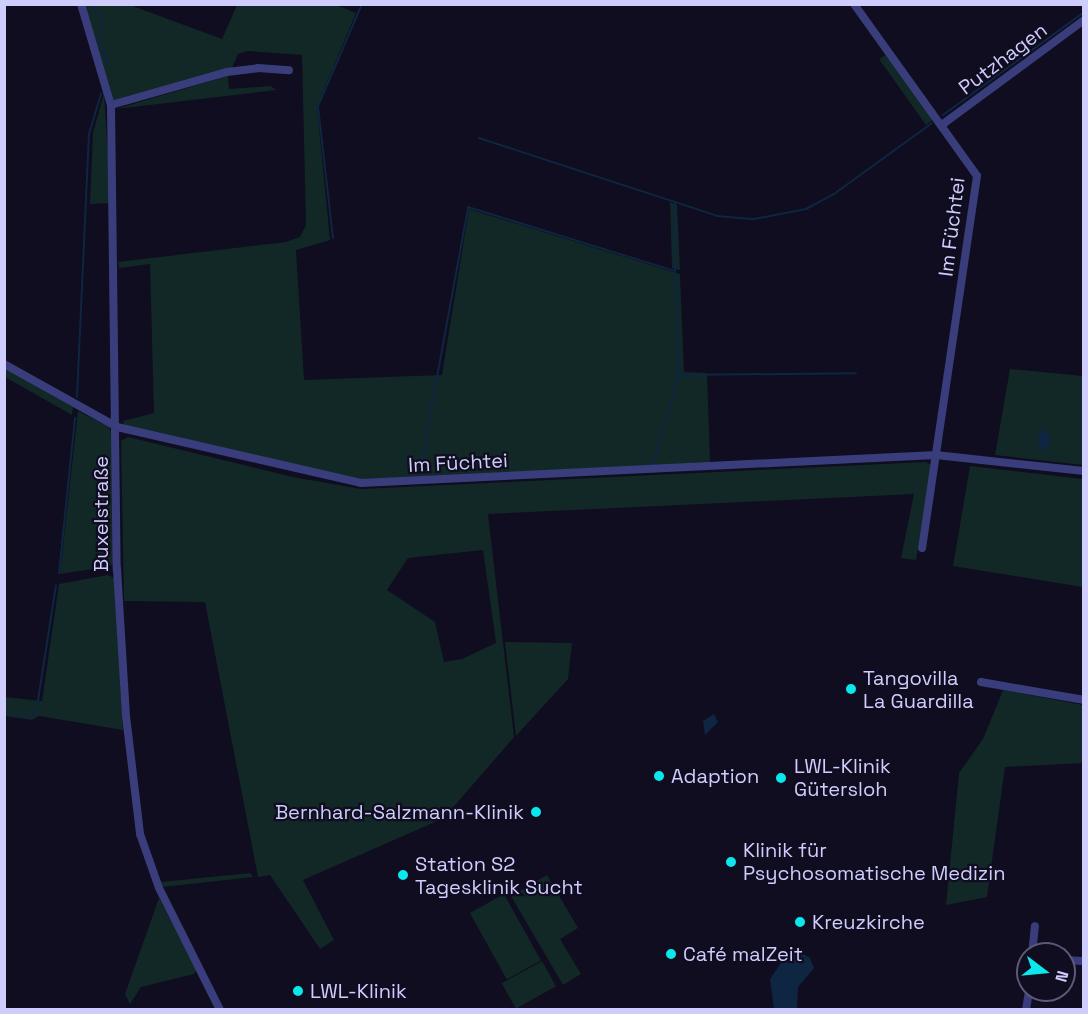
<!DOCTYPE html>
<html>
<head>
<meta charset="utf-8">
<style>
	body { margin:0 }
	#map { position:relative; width:1088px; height:1014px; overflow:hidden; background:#0f0d1f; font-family:"Space Grotesk",sans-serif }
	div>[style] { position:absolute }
	.green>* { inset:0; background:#112826; transform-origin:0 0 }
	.water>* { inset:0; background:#0e2642 }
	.stream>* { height:2px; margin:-1px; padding:0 1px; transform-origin:1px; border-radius:1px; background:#0e2642 }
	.minor>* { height:8px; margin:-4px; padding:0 4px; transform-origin:4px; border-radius:4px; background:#3a3d7c }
	.dots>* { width:16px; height:16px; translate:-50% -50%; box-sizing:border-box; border:3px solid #0f0d1f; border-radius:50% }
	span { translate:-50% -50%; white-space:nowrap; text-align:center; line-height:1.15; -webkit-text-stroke:4.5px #0f0d1f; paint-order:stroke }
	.street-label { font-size:20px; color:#cfcdfd }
	.poi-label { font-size:20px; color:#cfcdfd }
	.left { translate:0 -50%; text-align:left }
	.right { translate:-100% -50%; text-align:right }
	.frame { position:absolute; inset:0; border:6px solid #cfcdfd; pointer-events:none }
	.north { position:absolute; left:1016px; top:942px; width:60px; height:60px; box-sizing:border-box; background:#0f0d1f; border:2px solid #5c5a78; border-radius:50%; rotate:106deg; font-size:16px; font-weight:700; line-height:24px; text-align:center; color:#cfcdfd }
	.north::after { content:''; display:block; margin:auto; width:21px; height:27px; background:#0ae8ec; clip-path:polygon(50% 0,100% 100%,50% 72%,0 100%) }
</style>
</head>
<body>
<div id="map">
	<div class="green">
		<div style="clip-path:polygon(85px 5px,130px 5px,222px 39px,237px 5px,336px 5px,356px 13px,317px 106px,330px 240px,296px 250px,304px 380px,442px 375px,469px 209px,680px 274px,684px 372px,707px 373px,710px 462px,361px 480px,124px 426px,123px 421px,154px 413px,150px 264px,119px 268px,118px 262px,286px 242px,300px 237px,306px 225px,302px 55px,248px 51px,238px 54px,232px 68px,114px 101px)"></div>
		<div style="clip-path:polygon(886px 55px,934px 119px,926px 125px,879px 59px)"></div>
		<div style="clip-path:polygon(228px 76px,229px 89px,271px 86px,276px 90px,116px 109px)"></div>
		<div style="clip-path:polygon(104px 93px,111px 203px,90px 204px,93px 133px)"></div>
		<div style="clip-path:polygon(670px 202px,677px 205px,680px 270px,672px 268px)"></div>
		<div style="clip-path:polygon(5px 369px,73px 407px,72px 415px,5px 377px)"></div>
		<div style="clip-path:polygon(1010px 369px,1083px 376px,1083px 465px,995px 455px)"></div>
		<div style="clip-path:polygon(78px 411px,109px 427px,113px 437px,114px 560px,111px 566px,60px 574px)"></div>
		<div style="clip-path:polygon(evenodd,128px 437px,293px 477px,361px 489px,926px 462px,931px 465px,916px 560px,901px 558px,914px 494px,488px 514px,514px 737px,444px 818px,303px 880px,334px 940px,320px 949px,270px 875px,258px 877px,205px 602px,124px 601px,121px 441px,128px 437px,483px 550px,496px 643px,462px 659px,444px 662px,435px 622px,387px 590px,408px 558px,483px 550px)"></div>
		<div style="clip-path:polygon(970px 466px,1083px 479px,1083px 587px,953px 566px)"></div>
		<div style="clip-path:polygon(108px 575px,114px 578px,123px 730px,39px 716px,32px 720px,5px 716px,5px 697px,42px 701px,59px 584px)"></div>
		<div style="clip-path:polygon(505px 642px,572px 643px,568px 679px,516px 736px)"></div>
		<div style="clip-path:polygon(1003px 690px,1083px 705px,1083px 763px,1005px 767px,987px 897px,946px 905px,959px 773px,983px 739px)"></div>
		<div style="clip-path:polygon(250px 873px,253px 877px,163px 887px,161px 882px)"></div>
		<div style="clip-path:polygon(547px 875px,578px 928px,560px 939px,581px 974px,563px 985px,511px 896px)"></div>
		<div style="left:504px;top:894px;width:76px;height:39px;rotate:61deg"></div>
		<div style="clip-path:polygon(159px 898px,196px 970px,194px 974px,141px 987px,130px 1004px,125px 994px)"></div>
		<div style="left:542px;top:961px;width:29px;height:46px;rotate:61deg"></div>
	</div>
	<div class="water">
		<div style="clip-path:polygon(1043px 429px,1051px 439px,1045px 453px,1038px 444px,1039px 433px)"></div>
		<div style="clip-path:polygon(714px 714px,718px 722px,705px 735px,703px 721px)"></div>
		<div style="clip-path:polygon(790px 950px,798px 950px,810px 958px,814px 968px,798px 987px,797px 1009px,774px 1009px,770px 979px)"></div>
	</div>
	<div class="stream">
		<div style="left:91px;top:4px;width:16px;rotate:52deg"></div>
		<div style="left:101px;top:17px;width:12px;rotate:81deg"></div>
		<div style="left:103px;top:29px;width:11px;rotate:112deg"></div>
		<div style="left:99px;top:39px;width:27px;rotate:70deg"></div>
		<div style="left:943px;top:115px;width:175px;rotate:-36.1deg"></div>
		<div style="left:479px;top:138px;width:250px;rotate:18.1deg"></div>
		<div style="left:717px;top:216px;width:37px;rotate:5deg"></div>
		<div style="left:754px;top:219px;width:53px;rotate:-10.9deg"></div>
		<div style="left:806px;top:209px;width:32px;rotate:-28deg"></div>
		<div style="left:834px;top:194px;width:121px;rotate:-35.9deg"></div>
		<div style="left:675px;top:202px;width:69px;rotate:90deg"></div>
		<div style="left:333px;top:238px;width:133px;rotate:-96.5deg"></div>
		<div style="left:318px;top:106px;width:111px;rotate:-66.7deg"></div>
		<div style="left:679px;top:375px;width:177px;rotate:-0.6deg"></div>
		<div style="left:77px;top:397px;width:263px;rotate:-87.4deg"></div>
		<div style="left:89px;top:134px;width:42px;rotate:-73.3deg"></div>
		<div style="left:419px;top:475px;width:272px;rotate:-79.6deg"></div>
		<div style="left:468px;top:207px;width:217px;rotate:17.2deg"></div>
		<div style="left:675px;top:271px;width:104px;rotate:87.8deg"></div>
		<div style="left:679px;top:375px;width:94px;rotate:106.1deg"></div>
		<div style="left:59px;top:573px;width:156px;rotate:-84.1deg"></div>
		<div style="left:4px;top:713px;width:25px;rotate:9deg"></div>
		<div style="left:29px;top:717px;width:8px;rotate:-30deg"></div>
		<div style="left:36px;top:713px;width:129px;rotate:-81.1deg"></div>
	</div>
	<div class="minor">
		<div style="left:81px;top:4px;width:105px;rotate:73.5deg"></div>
		<div style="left:111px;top:105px;width:464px;rotate:89.3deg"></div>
		<div style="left:117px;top:569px;width:147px;rotate:86.5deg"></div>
		<div style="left:126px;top:716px;width:119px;rotate:83.2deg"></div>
		<div style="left:140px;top:834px;width:57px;rotate:70.6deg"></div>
		<div style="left:159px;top:888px;width:136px;rotate:63.4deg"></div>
		<div style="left:854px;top:4px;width:211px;rotate:54.4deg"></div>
		<div style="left:977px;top:176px;width:376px;rotate:98.4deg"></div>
		<div style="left:111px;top:105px;width:121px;rotate:-15.9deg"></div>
		<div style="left:227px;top:72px;width:31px;rotate:-7deg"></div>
		<div style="left:258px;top:68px;width:31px;rotate:4deg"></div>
		<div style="left:943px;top:124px;width:175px;rotate:-36.4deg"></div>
		<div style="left:4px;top:364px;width:129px;rotate:29.1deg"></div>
		<div style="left:117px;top:427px;width:250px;rotate:12.9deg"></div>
		<div style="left:361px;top:483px;width:576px;rotate:-2.79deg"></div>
		<div style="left:936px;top:455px;width:149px;rotate:6.2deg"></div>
		<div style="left:981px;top:682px;width:105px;rotate:9.9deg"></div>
		<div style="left:1032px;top:954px;width:28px;rotate:-84deg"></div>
		<div style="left:1064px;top:960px;width:20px;rotate:3deg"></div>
		<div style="left:1026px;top:1010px;width:20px;rotate:-81deg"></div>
	</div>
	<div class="dots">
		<div style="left:851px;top:689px;background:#0ae8ec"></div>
		<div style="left:659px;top:776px;background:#0ae8ec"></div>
		<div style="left:781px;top:778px;background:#0ae8ec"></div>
		<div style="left:536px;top:812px;background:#0ae8ec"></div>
		<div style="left:731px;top:862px;background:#0ae8ec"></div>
		<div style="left:403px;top:875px;background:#0ae8ec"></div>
		<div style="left:800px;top:922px;background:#0ae8ec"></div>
		<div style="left:671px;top:954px;background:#0ae8ec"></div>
		<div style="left:298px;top:991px;background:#0ae8ec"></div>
	</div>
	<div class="street-label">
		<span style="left:1003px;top:59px;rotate:-37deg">Putzhagen</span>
		<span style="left:952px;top:227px;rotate:-83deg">Im Füchtei</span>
		<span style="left:458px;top:463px;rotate:-3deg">Im Füchtei</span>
		<span style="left:101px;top:514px;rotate:-90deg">Buxelstraße</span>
	</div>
	<div class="poi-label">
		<span class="left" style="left:863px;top:690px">Tangovilla<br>La Guardilla</span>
		<span class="left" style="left:794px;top:778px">LWL-Klinik<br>Gütersloh</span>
		<span class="left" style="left:671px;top:776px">Adaption</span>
		<span class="right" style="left:524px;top:812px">Bernhard-Salzmann-Klinik</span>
		<span class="left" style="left:743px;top:862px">Klinik für<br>Psychosomatische Medizin</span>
		<span class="left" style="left:415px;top:876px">Station S2<br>Tagesklinik Sucht</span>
		<span class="left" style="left:812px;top:922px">Kreuzkirche</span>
		<span class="left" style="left:683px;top:954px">Café malZeit</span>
		<span class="left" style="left:310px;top:991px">LWL-Klinik</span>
	</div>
	<div class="frame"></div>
	<div class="north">N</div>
</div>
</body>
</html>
